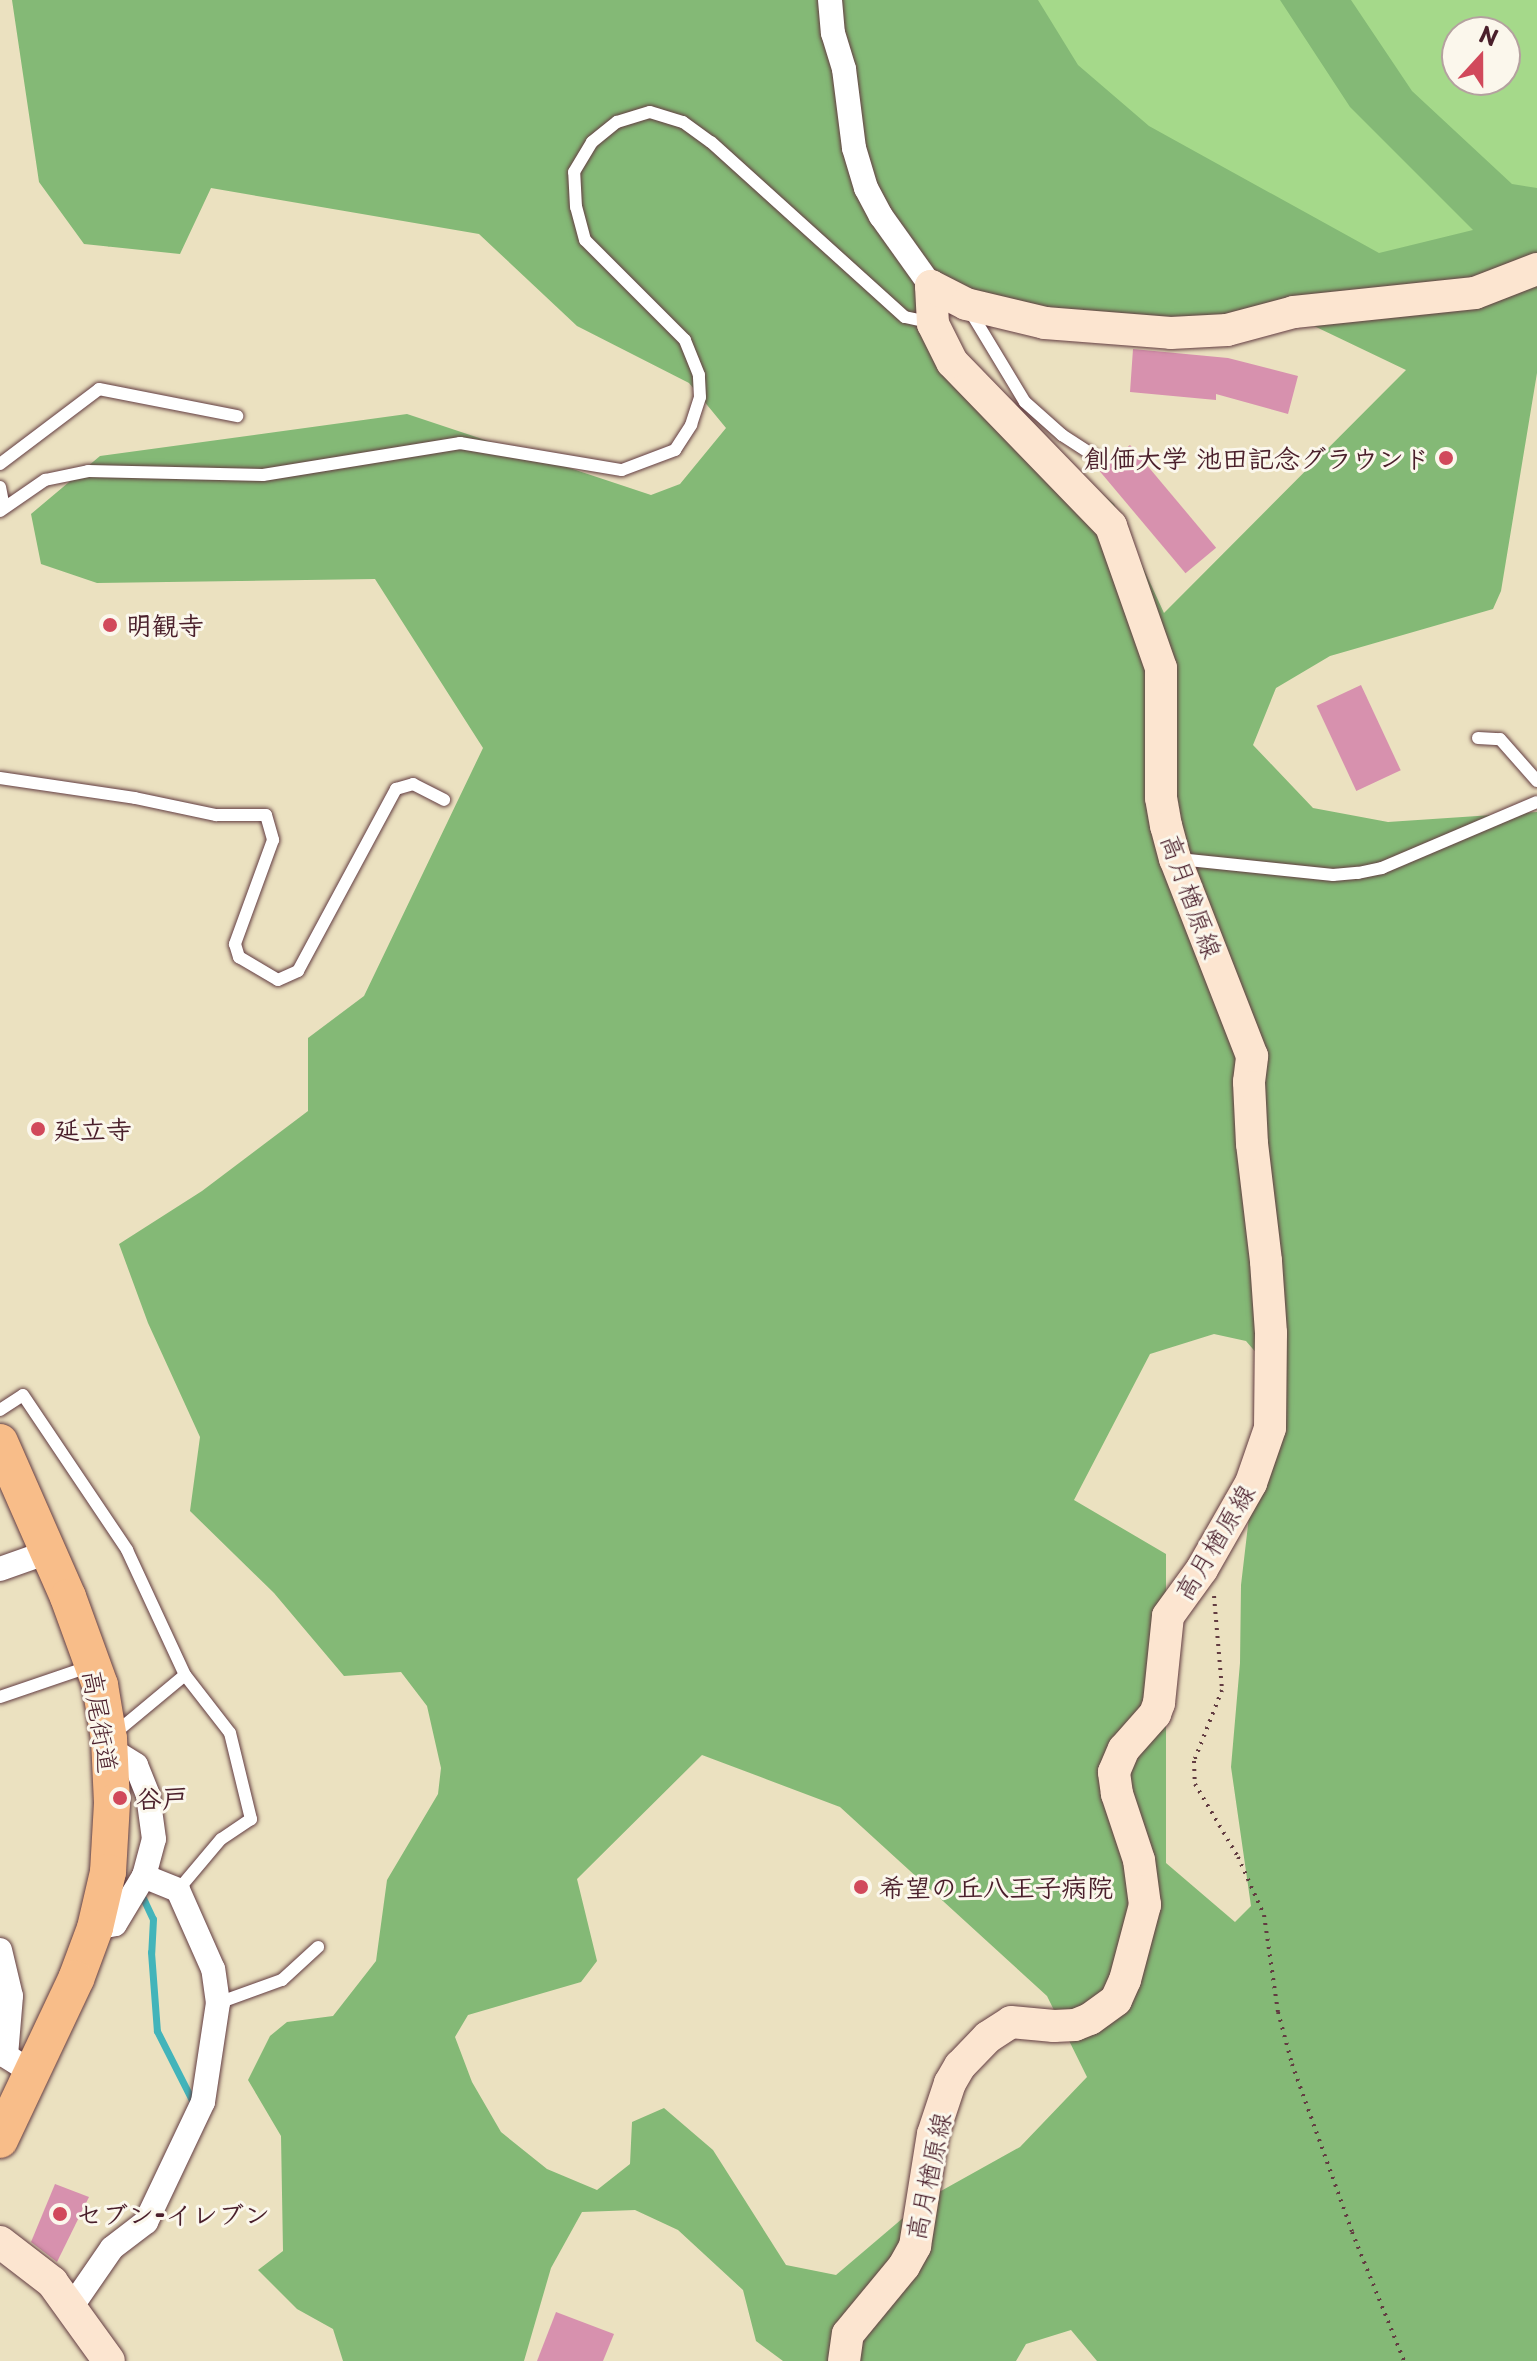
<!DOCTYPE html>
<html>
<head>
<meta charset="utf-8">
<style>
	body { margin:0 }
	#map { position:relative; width:1537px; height:2361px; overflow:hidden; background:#ebe1c0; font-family:"Playpen Sans","Klee One",sans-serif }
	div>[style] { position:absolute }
	.green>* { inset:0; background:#a5d98a }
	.forest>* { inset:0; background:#84b976 }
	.stream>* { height:7px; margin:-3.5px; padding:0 3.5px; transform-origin:3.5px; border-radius:3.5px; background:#43b4ba }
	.building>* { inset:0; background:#d791ae; transform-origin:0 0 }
	.path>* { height:4px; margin-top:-2px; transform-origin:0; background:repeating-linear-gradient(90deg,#623c41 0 2px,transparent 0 8px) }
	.roads { filter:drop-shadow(0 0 2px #623c41) drop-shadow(0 0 2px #623c41) }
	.service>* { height:12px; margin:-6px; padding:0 6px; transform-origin:6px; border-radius:6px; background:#fff }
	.minor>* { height:24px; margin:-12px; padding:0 12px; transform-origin:12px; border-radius:12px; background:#fff }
	.secondary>* { height:32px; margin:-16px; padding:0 16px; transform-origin:16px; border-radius:16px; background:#fce5d0 }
	.primary>* { height:36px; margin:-18px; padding:0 18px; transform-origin:18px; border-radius:18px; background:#f8bd89 }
	.dots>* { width:22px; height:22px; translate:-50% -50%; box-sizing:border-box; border:4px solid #fbf7ec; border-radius:50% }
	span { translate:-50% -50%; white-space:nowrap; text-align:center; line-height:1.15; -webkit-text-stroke:6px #fbf7ec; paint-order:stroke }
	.poi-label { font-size:26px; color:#4a1f2b; font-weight:700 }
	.right { translate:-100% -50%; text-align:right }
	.left { translate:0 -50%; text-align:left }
	.street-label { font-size:26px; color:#4a1f2b }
	.north { position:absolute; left:1441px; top:16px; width:80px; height:80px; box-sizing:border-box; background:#fbf7ec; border:2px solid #b4a19f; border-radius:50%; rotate:21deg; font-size:22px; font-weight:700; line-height:32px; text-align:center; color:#4a1f2b }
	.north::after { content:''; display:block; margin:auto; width:28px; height:36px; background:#d1495b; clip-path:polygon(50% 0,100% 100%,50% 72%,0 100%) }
</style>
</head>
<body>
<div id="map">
	<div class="green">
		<div style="clip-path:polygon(evenodd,849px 0,1537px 0,1537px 251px,1422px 281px,849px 0,1457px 32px,1505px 32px,1505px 80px,1457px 80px,1457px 32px)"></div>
	</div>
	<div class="forest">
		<div style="clip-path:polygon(evenodd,12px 0,1038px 0,1078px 65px,1149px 126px,1379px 253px,1473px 230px,1350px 107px,1280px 0,1351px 0,1412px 91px,1512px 184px,1537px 188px,1537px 373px,1501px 591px,1493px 609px,1330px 656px,1276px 688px,1253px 745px,1313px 808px,1388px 822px,1537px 812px,1537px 2361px,1097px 2361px,1071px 2330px,1026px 2344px,1016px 2361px,783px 2361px,756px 2341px,743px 2290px,678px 2230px,635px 2210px,582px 2212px,551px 2268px,524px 2361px,343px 2361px,333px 2329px,297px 2309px,258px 2270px,283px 2251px,281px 2136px,248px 2080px,270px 2036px,287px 2022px,333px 2016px,376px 1961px,387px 1880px,438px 1794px,441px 1768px,427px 1706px,401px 1672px,344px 1676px,274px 1593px,190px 1511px,200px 1437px,148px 1323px,119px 1244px,202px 1191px,308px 1111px,308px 1038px,364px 996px,483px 748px,375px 579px,97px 583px,41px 564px,31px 514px,100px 456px,407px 414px,651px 495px,680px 484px,726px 428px,689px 383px,577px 326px,479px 234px,211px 188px,180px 254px,84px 244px,39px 182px,12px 0,939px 301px,1073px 330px,1314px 326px,1406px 370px,1164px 613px,1114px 504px,1068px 465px,969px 361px,939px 301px,12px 0,1214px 1334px,1246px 1341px,1282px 1383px,1254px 1474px,1241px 1585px,1240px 1663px,1231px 1767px,1251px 1906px,1235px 1922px,1166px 1863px,1166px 1554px,1074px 1500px,1150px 1354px,1214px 1334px,12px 0,702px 1755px,840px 1807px,1047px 1996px,1087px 2077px,1020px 2147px,923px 2201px,836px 2275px,786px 2265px,713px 2150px,664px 2108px,632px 2122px,630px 2164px,597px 2190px,547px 2169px,501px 2132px,472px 2082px,455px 2037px,468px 2015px,581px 1982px,597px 1961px,577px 1879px,702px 1755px)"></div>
	</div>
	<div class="stream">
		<div style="left:143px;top:1898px;width:23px;rotate:65deg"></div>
		<div style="left:153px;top:1919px;width:33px;rotate:93deg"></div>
		<div style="left:151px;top:1952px;width:79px;rotate:85.7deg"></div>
		<div style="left:157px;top:2031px;width:80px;rotate:63.1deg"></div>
		<div style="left:193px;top:2102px;width:7px;rotate:117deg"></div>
	</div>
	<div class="building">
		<div style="clip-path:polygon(1133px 349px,1228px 358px,1298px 376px,1288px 414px,1216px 394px,1216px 400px,1130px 392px)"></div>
		<div style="left:1130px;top:445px;width:134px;height:40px;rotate:50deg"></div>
		<div style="left:1361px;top:685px;width:94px;height:49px;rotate:65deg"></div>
		<div style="clip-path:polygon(55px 2184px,89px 2197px,57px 2262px,31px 2242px)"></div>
		<div style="clip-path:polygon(556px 2312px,614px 2334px,603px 2361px,537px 2361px)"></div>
	</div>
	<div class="path">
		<div style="left:1214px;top:1596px;width:94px;rotate:85.1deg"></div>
		<div style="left:1222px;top:1690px;width:76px;rotate:111.5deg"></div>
		<div style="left:1194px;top:1761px;width:23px;rotate:88deg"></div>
		<div style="left:1195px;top:1784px;width:85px;rotate:59.5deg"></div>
		<div style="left:1238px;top:1857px;width:64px;rotate:65.9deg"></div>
		<div style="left:1264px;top:1915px;width:98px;rotate:81.8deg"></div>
		<div style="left:1278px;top:2012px;width:54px;rotate:74.9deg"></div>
		<div style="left:1292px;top:2064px;width:178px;rotate:70.3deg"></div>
		<div style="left:1352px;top:2232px;width:139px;rotate:68deg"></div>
	</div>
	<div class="roads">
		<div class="service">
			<div style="left:970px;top:311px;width:106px;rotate:58.9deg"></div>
			<div style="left:1025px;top:402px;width:50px;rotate:41.7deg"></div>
			<div style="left:1062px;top:435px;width:40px;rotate:32.9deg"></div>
			<div style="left:0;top:464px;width:124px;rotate:-37.1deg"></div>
			<div style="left:99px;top:389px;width:141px;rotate:11.1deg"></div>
			<div style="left:0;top:487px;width:21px;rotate:79deg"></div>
			<div style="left:0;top:511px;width:55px;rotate:-34.6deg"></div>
			<div style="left:45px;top:480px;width:44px;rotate:-11.8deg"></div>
			<div style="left:88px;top:471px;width:175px;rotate:1.3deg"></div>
			<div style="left:263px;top:475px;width:200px;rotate:-9.2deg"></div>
			<div style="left:460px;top:443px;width:164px;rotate:9.5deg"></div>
			<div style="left:622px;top:470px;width:57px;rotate:-20.7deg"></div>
			<div style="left:675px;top:450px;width:30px;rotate:-57deg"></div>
			<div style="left:691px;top:425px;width:29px;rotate:-72deg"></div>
			<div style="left:700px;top:397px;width:22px;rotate:-93deg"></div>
			<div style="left:699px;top:375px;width:38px;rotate:-112deg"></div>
			<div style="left:685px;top:340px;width:141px;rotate:-135deg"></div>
			<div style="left:585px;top:240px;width:34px;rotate:-105deg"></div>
			<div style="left:576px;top:207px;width:35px;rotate:-93deg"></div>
			<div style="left:574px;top:172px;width:35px;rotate:-59deg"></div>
			<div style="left:592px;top:142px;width:32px;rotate:-39deg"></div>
			<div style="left:617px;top:122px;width:34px;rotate:-17deg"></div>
			<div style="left:650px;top:112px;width:34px;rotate:17deg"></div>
			<div style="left:683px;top:122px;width:34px;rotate:36deg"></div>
			<div style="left:711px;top:142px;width:261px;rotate:42.1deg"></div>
			<div style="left:905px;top:317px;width:29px;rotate:12deg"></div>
			<div style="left:1478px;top:738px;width:22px;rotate:3deg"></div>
			<div style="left:1500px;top:739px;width:56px;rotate:48.6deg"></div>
			<div style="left:0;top:778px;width:136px;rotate:8.4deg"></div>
			<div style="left:135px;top:798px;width:83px;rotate:11.9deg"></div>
			<div style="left:216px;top:815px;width:50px"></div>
			<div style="left:266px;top:815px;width:26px;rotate:74deg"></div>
			<div style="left:273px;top:840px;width:111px;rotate:110.1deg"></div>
			<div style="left:235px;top:944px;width:14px;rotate:73deg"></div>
			<div style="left:239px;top:957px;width:45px;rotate:30.5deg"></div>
			<div style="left:278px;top:980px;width:22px;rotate:-24deg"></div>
			<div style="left:298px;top:971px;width:207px;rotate:-61.7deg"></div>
			<div style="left:396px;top:789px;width:18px;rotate:-16deg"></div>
			<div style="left:413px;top:784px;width:35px;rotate:27deg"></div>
			<div style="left:1179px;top:859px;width:155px;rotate:5.9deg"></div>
			<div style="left:1333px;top:875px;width:25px;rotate:-5deg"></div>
			<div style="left:1358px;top:873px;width:25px;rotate:-12deg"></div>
			<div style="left:1382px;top:868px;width:168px;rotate:-23.1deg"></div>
			<div style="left:0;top:1410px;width:27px;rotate:-33deg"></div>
			<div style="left:23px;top:1395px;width:187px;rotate:56.1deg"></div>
			<div style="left:127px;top:1550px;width:138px;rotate:65.1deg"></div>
			<div style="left:185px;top:1675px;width:73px;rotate:52.2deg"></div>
			<div style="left:230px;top:1733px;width:89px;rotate:76.3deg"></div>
			<div style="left:251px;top:1819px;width:36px;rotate:146deg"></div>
			<div style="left:221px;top:1839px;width:67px;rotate:130.1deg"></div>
			<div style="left:0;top:1697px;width:93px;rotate:-18.8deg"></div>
			<div style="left:114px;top:1734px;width:92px;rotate:-39.7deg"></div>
			<div style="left:218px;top:2003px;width:68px;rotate:-19.8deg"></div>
			<div style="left:282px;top:1980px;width:49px;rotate:-42.5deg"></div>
		</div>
		<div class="minor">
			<div style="left:830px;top:0;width:33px;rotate:85deg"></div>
			<div style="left:833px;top:33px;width:38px;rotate:73deg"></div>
			<div style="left:844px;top:69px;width:80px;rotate:82.8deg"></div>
			<div style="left:854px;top:148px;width:42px;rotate:73.3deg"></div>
			<div style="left:866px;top:188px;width:32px;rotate:62deg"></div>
			<div style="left:881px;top:216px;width:86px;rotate:54.5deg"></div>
			<div style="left:0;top:1569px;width:51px;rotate:-19.5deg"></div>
			<div style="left:95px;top:1928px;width:20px;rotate:-11deg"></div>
			<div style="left:115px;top:1924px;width:56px;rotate:-58.9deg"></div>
			<div style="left:144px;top:1876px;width:38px;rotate:-75deg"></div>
			<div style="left:154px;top:1839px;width:44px;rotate:-97.8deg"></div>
			<div style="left:148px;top:1795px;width:32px;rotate:-112deg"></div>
			<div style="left:136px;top:1765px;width:31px;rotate:-148deg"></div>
			<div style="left:0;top:1950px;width:47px;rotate:76.6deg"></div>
			<div style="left:11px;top:1996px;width:60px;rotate:94.8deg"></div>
			<div style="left:6px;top:2056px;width:32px;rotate:32deg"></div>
			<div style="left:72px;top:2306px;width:70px;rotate:-55.4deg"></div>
			<div style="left:112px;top:2248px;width:43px;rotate:-37.4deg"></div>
			<div style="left:146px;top:2222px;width:133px;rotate:-64.6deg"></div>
			<div style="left:203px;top:2102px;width:100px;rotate:-81.4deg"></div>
			<div style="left:218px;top:2003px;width:34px;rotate:-98deg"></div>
			<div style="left:213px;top:1969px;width:86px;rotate:-113.9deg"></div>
			<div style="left:178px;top:1890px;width:37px;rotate:-158deg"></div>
		</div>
		<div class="secondary">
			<div style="left:0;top:2242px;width:66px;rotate:37.6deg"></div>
			<div style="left:52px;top:2282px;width:97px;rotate:54.2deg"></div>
			<div style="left:844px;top:2361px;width:27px;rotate:-82deg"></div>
			<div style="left:848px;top:2334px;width:88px;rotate:-50.5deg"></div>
			<div style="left:904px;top:2266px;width:23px;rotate:-61deg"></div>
			<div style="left:915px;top:2246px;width:113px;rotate:-80.9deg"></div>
			<div style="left:933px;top:2134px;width:54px;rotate:-71.6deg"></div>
			<div style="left:950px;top:2083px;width:20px;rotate:-60deg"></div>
			<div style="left:960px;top:2066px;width:40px;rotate:-46deg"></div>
			<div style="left:988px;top:2037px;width:27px;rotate:-33deg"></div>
			<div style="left:1011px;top:2022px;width:43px;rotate:5.3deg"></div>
			<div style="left:1054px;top:2026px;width:21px;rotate:-3deg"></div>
			<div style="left:1075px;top:2025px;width:16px;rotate:-22deg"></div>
			<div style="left:1090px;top:2019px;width:32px;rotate:-36deg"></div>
			<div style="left:1116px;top:2000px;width:22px;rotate:-66deg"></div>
			<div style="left:1125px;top:1980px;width:78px;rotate:-75.1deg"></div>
			<div style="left:1145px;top:1905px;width:45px;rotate:-97.6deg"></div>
			<div style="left:1139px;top:1860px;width:70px;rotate:-108.4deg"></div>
			<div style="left:1117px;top:1794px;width:22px;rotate:-98deg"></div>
			<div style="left:1114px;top:1772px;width:25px;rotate:-67deg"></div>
			<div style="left:1124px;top:1749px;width:47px;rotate:-48.5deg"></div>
			<div style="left:1155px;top:1714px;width:12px;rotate:-70deg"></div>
			<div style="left:1159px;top:1703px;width:87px;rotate:-84.1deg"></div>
			<div style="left:1168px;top:1616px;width:58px;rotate:-54.1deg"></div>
			<div style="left:1202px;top:1569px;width:99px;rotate:-60.3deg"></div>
			<div style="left:1251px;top:1483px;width:58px;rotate:-70.9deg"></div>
			<div style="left:1270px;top:1428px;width:95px;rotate:-89.4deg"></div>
			<div style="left:1271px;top:1333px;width:72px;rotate:-94deg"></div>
			<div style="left:1266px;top:1261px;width:118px;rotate:-96.8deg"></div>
			<div style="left:1252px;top:1144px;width:62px;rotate:-92.8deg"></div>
			<div style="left:1249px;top:1082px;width:26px;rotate:-83deg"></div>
			<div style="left:1252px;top:1056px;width:212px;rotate:-111.3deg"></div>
			<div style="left:1175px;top:859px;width:34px;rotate:-105deg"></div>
			<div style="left:1166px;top:826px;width:28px;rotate:-100deg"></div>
			<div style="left:1161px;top:798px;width:130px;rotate:-90deg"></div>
			<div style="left:1161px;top:668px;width:151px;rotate:-109.4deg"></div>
			<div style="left:1111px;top:526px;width:228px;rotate:-134.1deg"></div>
			<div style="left:952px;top:362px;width:42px;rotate:-116.6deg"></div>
			<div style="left:933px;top:324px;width:38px;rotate:-93deg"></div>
			<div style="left:931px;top:286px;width:39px;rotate:27deg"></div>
			<div style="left:966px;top:304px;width:81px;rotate:13.5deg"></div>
			<div style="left:1045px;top:323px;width:126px;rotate:4.5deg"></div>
			<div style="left:1171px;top:333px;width:56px;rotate:-3.1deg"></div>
			<div style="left:1227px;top:330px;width:69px;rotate:-15deg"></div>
			<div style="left:1294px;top:312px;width:182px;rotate:-6deg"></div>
			<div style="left:1475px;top:293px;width:66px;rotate:-21.2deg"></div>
		</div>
		<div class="primary">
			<div style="left:0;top:1442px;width:169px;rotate:66.3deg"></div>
			<div style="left:68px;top:1597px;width:94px;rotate:70deg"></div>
			<div style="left:100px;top:1685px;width:55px;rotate:80.5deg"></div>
			<div style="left:109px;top:1739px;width:64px;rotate:87.3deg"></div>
			<div style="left:112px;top:1803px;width:69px;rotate:93.3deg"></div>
			<div style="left:108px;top:1872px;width:57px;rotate:103.1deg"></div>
			<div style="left:95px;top:1928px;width:54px;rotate:110.4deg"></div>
			<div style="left:76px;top:1979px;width:178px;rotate:115.3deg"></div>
		</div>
	</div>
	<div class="dots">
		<div style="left:1446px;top:458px;background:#d1495b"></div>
		<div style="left:110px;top:625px;background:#d1495b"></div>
		<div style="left:38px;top:1129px;background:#d1495b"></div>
		<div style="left:120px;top:1798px;background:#d1495b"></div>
		<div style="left:861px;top:1887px;background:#d1495b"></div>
		<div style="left:60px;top:2214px;background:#d1495b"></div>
	</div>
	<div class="poi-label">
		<span class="right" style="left:1430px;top:458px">創価大学 池田記念グラウンド</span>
		<span class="left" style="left:126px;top:625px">明観寺</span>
		<span class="left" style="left:54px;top:1129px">延立寺</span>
		<span class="left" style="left:136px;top:1798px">谷戸</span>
		<span class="left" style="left:879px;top:1887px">希望の丘八王子病院</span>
		<span class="left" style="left:76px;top:2214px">セブン-イレブン</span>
	</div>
	<div class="street-label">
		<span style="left:1192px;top:896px;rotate:70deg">高月楢原線</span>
		<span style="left:1214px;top:1542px;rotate:-59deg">高月楢原線</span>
		<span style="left:101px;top:1721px;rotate:81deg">高尾街道</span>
		<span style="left:928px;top:2176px;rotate:-78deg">高月楢原線</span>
	</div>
	<div class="north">N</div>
</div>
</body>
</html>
